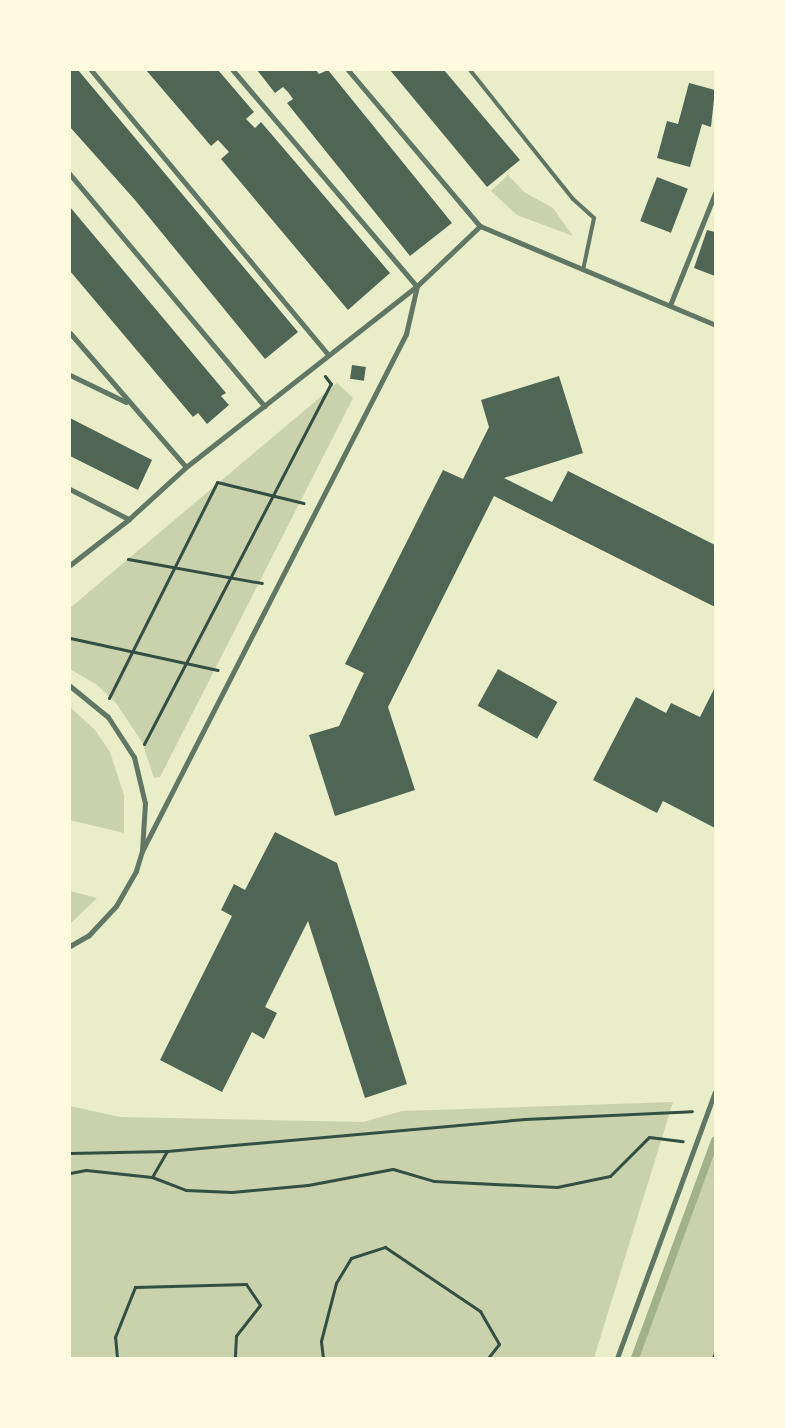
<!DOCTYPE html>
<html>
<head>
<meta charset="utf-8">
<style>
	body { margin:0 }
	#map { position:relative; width:785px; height:1428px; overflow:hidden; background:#e9edc9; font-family:"Asap Condensed",sans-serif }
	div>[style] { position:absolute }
	.green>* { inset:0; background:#cad2ad }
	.stream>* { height:8px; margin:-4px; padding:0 4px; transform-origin:4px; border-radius:4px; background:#a3b18a }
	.building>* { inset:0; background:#4f6655; transform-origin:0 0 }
	.path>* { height:3px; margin:-1.5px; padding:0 1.5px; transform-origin:1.5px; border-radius:1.5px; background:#344e41 }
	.service>* { height:4px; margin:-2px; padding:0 2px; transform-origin:2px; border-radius:2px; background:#617663 }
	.pedestrian>* { height:4.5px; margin:-2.25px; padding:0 2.25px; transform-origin:2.25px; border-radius:2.25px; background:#617663 }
	.minor>* { height:5px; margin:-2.5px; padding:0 2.5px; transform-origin:2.5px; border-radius:2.5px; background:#617663 }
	span { translate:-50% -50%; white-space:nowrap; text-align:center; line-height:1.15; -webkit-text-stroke:4px #fefae0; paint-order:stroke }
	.frame { position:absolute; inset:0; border:71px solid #fefae0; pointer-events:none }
</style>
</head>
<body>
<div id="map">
	<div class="green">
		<div style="clip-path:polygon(508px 175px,524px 192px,553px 208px,573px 236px,517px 215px,491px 191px)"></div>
		<div style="clip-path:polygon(337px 383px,353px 398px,160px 777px,154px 778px,142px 742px,116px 703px,97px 685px,70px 669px,70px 608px)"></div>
		<div style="clip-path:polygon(70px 707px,95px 730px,110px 752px,124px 795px,124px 833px,70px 820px)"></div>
		<div style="clip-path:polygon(70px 891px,97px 898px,70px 924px)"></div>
		<div style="clip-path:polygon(673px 1102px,594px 1358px,70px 1358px,70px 1106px,120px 1117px,363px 1122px,402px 1111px)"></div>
		<div style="clip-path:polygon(715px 1153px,715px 1358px,639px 1358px,696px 1203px)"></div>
	</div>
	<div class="stream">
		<div style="left:635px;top:1358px;width:232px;rotate:-69.8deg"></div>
	</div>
	<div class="building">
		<div style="clip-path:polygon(70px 70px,78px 70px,298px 332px,265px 359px,135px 200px,70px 127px)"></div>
		<div style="clip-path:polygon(146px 70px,218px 70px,254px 112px,246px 119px,255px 128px,261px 122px,390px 273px,348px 310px,221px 159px,229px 152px,218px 140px,211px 146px)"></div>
		<div style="clip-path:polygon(257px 70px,316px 70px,319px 74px,328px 70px,452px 223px,410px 256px,287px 103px,293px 99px,288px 92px,283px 87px,275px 93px)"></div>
		<div style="clip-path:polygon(390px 70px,444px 70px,520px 160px,487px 187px)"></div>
		<div style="clip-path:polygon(689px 83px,715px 90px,711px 127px,702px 124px,690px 167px,657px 158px,667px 121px,678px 124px)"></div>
		<div style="left:657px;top:177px;width:33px;height:47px;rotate:21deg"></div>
		<div style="clip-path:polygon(70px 207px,226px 393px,221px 396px,229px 405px,207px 424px,198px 413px,193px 417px,70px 271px)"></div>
		<div style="clip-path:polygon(707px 230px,715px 232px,715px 276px,694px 268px)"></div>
		<div style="left:352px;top:365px;width:14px;height:14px;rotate:8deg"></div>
		<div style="clip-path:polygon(559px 376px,583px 453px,504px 478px,552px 502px,568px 471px,715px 545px,715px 607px,494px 496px,388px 707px,415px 790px,335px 816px,309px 735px,339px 726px,364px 673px,345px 664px,443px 470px,463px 479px,489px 427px,481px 400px)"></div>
		<div style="clip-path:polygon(70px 418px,152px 460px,138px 490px,70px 456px)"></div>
		<div style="left:498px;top:669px;width:68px;height:42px;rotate:29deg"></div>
		<div style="clip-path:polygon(715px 687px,715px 828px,663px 801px,657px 813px,593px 780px,636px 697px,666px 713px,671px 703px,700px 717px)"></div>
		<div style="clip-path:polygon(275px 832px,337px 863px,407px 1084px,365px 1098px,308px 921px,265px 1007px,277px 1013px,264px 1039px,252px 1032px,222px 1092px,160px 1060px,232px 916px,221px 910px,234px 884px,245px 890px)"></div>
	</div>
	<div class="path">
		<div style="left:128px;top:559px;width:136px;rotate:10.2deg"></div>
		<div style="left:70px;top:638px;width:151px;rotate:12.2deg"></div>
		<div style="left:109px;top:698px;width:241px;rotate:-63.4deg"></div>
		<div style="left:217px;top:482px;width:89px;rotate:13.7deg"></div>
		<div style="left:144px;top:744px;width:406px;rotate:-62.6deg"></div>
		<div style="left:331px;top:384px;width:10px;rotate:-127deg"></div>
		<div style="left:167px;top:1151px;width:359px;rotate:-5.1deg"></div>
		<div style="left:525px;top:1119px;width:167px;rotate:-2.7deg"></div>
		<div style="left:70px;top:1153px;width:97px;rotate:-1.2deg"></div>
		<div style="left:167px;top:1151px;width:30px;rotate:120deg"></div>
		<div style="left:70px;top:1173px;width:16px;rotate:-11deg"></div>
		<div style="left:86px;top:1170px;width:66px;rotate:6.1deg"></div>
		<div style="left:152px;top:1177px;width:36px;rotate:21deg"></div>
		<div style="left:186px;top:1190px;width:46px;rotate:2.5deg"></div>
		<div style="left:232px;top:1192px;width:76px;rotate:-5.3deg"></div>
		<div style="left:308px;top:1185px;width:86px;rotate:-10.7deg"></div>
		<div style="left:393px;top:1169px;width:43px;rotate:16.3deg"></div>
		<div style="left:434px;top:1181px;width:123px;rotate:2.8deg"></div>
		<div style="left:557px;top:1187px;width:54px;rotate:-11.7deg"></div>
		<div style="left:610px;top:1176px;width:55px;rotate:-45deg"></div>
		<div style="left:649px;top:1137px;width:34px;rotate:7deg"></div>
		<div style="left:117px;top:1358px;width:21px;rotate:-95deg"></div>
		<div style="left:115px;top:1337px;width:54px;rotate:-68.2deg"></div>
		<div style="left:135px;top:1287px;width:111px;rotate:-1.5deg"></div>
		<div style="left:246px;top:1284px;width:25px;rotate:56deg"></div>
		<div style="left:260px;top:1305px;width:39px;rotate:128deg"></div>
		<div style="left:236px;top:1336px;width:22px;rotate:93deg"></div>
		<div style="left:323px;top:1358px;width:17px;rotate:-97deg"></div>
		<div style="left:321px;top:1341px;width:60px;rotate:-75.5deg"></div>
		<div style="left:336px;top:1283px;width:29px;rotate:-59deg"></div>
		<div style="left:351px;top:1258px;width:36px;rotate:-18deg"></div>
		<div style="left:385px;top:1247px;width:115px;rotate:34deg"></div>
		<div style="left:480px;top:1311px;width:38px;rotate:60deg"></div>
		<div style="left:499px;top:1344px;width:18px;rotate:128deg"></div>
		<div style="left:713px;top:1358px;width:5px;rotate:-68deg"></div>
	</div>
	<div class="service">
		<div style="left:470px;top:70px;width:165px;rotate:51.4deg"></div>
		<div style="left:573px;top:199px;width:28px;rotate:42deg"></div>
		<div style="left:594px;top:218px;width:53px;rotate:101.9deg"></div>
	</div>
	<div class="pedestrian">
		<div style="left:233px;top:70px;width:284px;rotate:49.6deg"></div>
		<div style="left:70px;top:174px;width:303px;rotate:50deg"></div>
		<div style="left:70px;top:489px;width:66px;rotate:27deg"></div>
	</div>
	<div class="minor">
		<div style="left:91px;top:70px;width:370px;rotate:50.2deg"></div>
		<div style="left:348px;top:70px;width:204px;rotate:49.8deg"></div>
		<div style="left:480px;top:226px;width:255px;rotate:22.8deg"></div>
		<div style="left:670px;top:305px;width:121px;rotate:-68.1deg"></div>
		<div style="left:70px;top:333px;width:177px;rotate:49.1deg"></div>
		<div style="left:70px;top:375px;width:62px;rotate:25.7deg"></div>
		<div style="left:70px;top:565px;width:75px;rotate:-37.9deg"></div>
		<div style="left:129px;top:519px;width:77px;rotate:-42.4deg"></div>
		<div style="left:186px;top:467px;width:293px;rotate:-38.1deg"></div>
		<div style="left:417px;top:286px;width:87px;rotate:-43.6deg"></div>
		<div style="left:70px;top:686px;width:49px;rotate:39.2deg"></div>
		<div style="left:108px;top:717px;width:48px;rotate:57deg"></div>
		<div style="left:134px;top:757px;width:47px;rotate:76.6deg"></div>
		<div style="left:145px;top:803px;width:48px;rotate:93.6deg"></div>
		<div style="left:142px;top:851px;width:21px;rotate:107deg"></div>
		<div style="left:136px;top:871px;width:40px;rotate:119.7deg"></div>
		<div style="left:116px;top:906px;width:40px;rotate:133deg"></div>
		<div style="left:89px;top:935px;width:22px;rotate:150deg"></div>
		<div style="left:142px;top:851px;width:581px;rotate:-62.95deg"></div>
		<div style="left:406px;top:334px;width:49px;rotate:-77.1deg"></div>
		<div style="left:617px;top:1358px;width:283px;rotate:-69.8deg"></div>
	</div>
	<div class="frame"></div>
</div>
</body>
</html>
